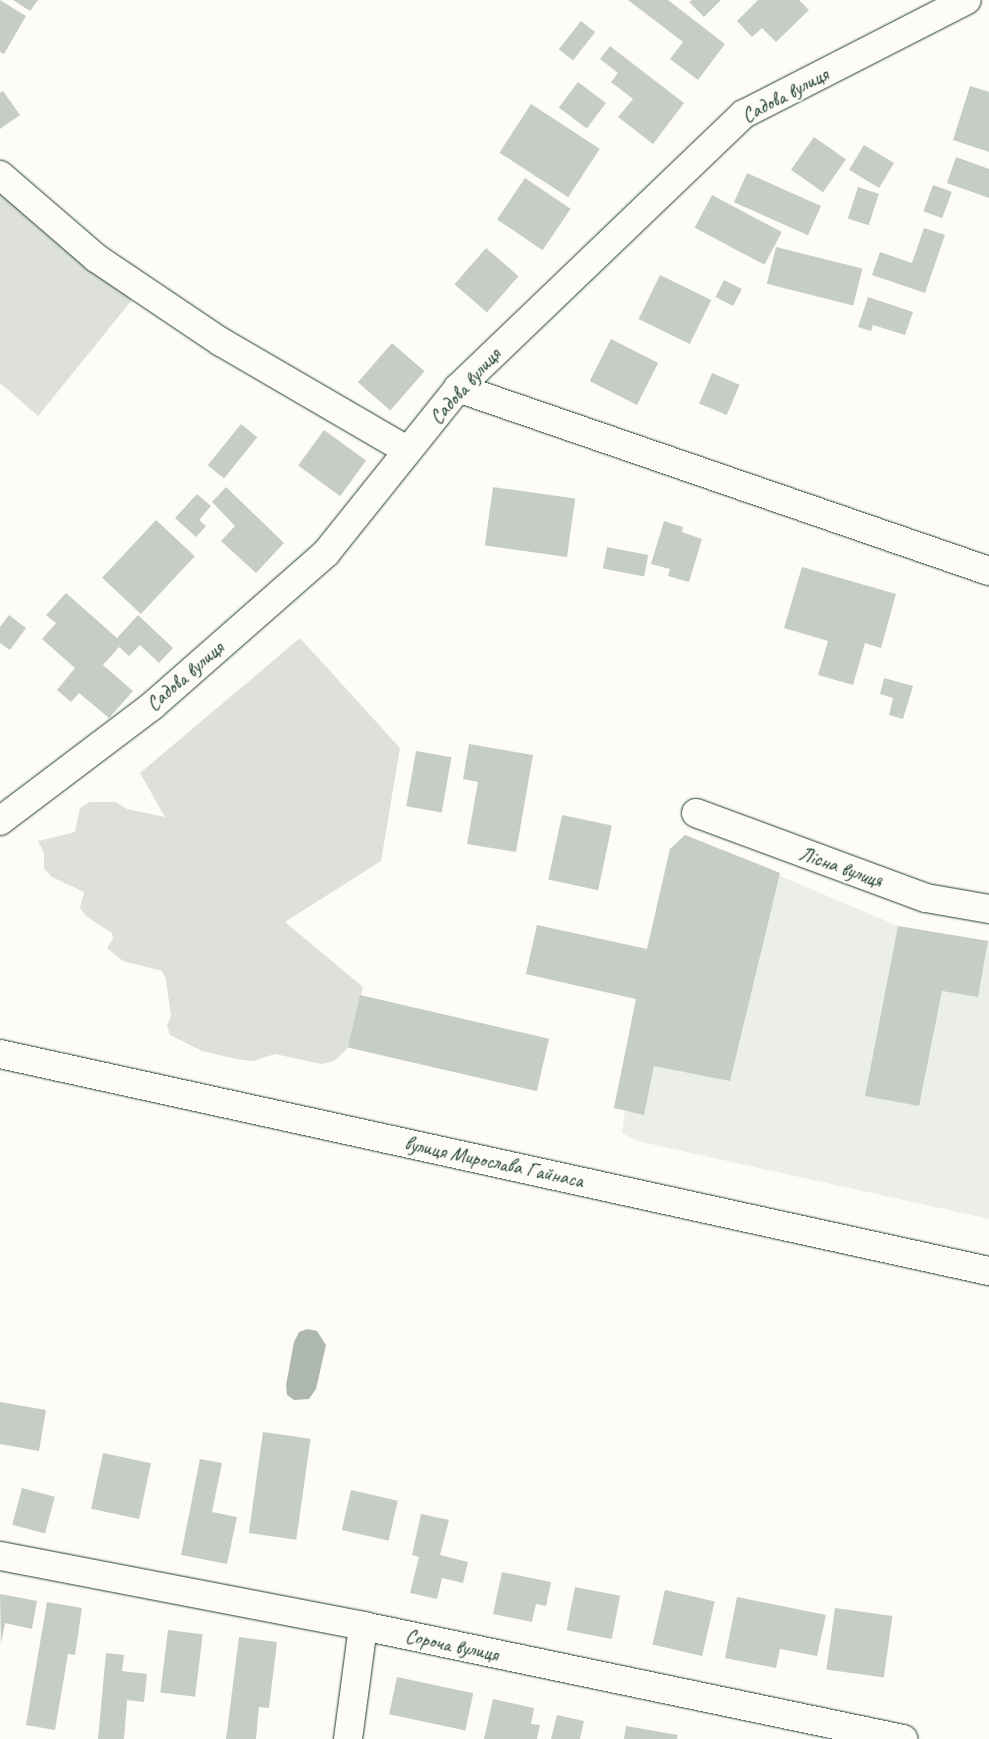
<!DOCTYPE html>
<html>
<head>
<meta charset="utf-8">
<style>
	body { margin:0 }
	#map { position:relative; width:989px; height:1739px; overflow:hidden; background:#fdfcf7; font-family:Caveat,sans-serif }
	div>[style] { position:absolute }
	.built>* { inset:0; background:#eceee9 }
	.green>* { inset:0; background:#dde0db }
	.water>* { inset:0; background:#aeb8b1 }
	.building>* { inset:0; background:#c6cdc7; transform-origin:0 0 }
	.roads { filter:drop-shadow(0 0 1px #1f3d34) drop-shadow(0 0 1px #1f3d34) }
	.minor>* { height:28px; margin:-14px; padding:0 14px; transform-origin:14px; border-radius:14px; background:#fdfcf7 }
	.major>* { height:28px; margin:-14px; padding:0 14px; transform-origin:14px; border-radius:14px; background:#fdfcf7 }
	span { translate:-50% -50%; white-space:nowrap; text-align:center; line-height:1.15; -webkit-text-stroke:4.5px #fdfcf7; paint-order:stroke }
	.street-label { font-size:20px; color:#1f3d34 }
</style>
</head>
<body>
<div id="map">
	<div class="built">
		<div style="clip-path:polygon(685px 835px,898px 926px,989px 941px,989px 1219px,637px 1141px,622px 1133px,625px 1111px,614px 1108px,636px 999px,526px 974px,537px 925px,647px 949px,670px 849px)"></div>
	</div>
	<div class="green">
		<div style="clip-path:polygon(0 192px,132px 300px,38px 416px,0 383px)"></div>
		<div style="clip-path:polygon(300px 638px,400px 748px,381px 861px,285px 922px,363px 987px,348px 1048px,334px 1061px,321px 1064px,275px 1054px,254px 1061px,236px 1059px,202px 1051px,170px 1035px,167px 1025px,171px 1016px,166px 980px,162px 971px,123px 961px,107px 948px,113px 939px,112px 933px,86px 916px,80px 908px,84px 892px,52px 877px,44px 869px,44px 853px,38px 841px,75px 832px,80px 808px,90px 802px,116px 802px,127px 809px,165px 817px,140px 773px)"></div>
	</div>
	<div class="water">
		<div style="clip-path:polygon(307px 1329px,317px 1331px,326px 1345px,316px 1389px,309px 1399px,294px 1400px,287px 1395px,286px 1385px,294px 1342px,299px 1332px)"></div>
	</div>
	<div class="building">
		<div style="clip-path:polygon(0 0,26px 16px,4px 54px,0 52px)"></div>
		<div style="clip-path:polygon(13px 0,38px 0,30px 11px)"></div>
		<div style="clip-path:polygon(628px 0,668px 0,725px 44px,698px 80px,670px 59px,683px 42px)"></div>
		<div style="clip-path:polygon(692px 0,721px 0,704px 17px,689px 2px)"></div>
		<div style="clip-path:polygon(758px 0,799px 0,809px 10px,776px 42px,762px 28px,752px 37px,737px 21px)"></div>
		<div style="left:581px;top:21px;width:18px;height:36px;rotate:38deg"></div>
		<div style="clip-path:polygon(610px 46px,684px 103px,653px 144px,618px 117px,633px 99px,611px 82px,618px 73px,600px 59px)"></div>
		<div style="left:578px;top:82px;width:35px;height:32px;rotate:37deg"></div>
		<div style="clip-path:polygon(970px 86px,989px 92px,989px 152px,953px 140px)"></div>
		<div style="clip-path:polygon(3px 91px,20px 115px,0 129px,0 93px)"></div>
		<div style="left:531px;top:104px;width:82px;height:58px;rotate:33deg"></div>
		<div style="left:814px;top:137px;width:39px;height:40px;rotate:35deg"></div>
		<div style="left:864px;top:145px;width:35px;height:29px;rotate:31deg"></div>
		<div style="clip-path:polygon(956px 157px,989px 169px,989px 198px,947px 183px)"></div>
		<div style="left:747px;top:173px;width:81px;height:32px;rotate:24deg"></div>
		<div style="left:525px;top:178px;width:55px;height:50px;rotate:34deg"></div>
		<div style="left:933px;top:185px;width:20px;height:28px;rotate:20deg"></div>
		<div style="left:858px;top:187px;width:22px;height:33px;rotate:18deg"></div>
		<div style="left:712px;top:195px;width:79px;height:37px;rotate:28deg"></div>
		<div style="clip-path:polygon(924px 228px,945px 235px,925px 293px,872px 275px,880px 252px,912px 263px)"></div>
		<div style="left:776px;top:247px;width:89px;height:38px;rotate:14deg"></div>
		<div style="left:486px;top:248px;width:43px;height:48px;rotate:41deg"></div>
		<div style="left:660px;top:275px;width:57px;height:49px;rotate:26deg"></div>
		<div style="left:724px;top:280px;width:20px;height:19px;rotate:27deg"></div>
		<div style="clip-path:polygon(868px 297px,913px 312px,905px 335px,873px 325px,871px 331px,858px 327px)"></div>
		<div style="left:611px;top:339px;width:53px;height:47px;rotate:27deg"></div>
		<div style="left:392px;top:343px;width:43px;height:52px;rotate:41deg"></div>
		<div style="left:712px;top:373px;width:30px;height:33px;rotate:23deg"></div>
		<div style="left:241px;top:424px;width:21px;height:53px;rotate:39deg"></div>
		<div style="left:324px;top:430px;width:52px;height:44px;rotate:36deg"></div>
		<div style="clip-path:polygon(226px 487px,284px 543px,256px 573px,221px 541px,235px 526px,212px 502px)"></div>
		<div style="left:493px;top:487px;width:83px;height:59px;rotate:8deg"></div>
		<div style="clip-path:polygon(197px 494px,211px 506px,199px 520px,206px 526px,196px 537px,175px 518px)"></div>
		<div style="left:156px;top:520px;width:53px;height:79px;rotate:43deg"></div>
		<div style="clip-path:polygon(664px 521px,683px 527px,682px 532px,702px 539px,689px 582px,668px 576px,670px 569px,651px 564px)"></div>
		<div style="left:607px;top:547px;width:42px;height:22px;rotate:11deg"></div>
		<div style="clip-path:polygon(802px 567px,896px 594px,881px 648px,865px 643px,853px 685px,818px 675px,828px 641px,784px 628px)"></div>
		<div style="clip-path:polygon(66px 593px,117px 638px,138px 615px,173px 648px,159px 663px,140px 645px,129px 656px,119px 647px,103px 665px,133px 691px,109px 718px,79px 693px,71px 702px,57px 690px,75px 668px,42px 639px,56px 623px,46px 615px)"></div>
		<div style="clip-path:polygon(9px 615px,26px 628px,10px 650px,0 643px,0 627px)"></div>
		<div style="clip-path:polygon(884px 678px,913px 686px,903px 719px,889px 715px,893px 698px,880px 694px)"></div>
		<div style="clip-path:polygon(469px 744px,533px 755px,516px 852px,467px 844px,478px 782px,463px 779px)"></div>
		<div style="left:416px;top:751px;width:36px;height:56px;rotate:10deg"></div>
		<div style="left:562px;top:815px;width:51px;height:66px;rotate:12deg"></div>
		<div style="clip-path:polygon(685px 835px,780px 873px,730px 1081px,654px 1066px,644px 1115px,614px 1108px,636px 999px,526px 974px,537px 925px,647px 949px,670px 849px)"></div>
		<div style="clip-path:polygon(898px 926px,988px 941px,978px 997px,942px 991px,919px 1106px,865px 1096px)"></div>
		<div style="left:360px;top:995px;width:194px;height:54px;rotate:13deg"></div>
		<div style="clip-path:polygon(0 1402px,46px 1410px,39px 1451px,0 1444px)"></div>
		<div style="left:263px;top:1432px;width:48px;height:102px;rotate:8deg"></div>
		<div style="left:103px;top:1453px;width:49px;height:57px;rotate:12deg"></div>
		<div style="clip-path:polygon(200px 1459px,222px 1463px,212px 1512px,237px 1517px,227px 1564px,181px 1555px)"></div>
		<div style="left:22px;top:1488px;width:34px;height:38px;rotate:15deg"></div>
		<div style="left:351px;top:1490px;width:48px;height:41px;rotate:13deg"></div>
		<div style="clip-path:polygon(421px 1514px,449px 1520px,440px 1555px,468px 1562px,463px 1583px,442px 1578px,437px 1599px,410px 1593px,419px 1557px,412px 1555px)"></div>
		<div style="clip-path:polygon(502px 1572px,551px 1582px,546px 1606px,536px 1604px,532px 1622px,493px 1614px)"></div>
		<div style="left:575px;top:1587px;width:46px;height:44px;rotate:11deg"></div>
		<div style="left:665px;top:1590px;width:51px;height:56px;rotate:13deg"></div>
		<div style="clip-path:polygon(0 1594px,37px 1601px,32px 1629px,5px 1623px,1px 1644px)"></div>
		<div style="clip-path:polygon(737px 1597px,826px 1615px,817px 1656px,780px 1649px,776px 1668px,725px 1658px)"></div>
		<div style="clip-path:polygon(47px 1602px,82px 1608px,75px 1655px,68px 1654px,55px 1730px,26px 1725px)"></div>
		<div style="left:835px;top:1608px;width:58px;height:62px;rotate:8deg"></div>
		<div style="left:168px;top:1630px;width:35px;height:63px;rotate:7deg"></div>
		<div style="clip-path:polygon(239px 1637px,277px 1642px,269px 1708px,259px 1707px,256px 1739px,226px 1739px)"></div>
		<div style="clip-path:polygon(106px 1653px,124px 1655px,122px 1671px,147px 1674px,144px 1702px,127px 1700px,124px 1739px,98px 1739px)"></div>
		<div style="left:397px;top:1677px;width:78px;height:38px;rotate:12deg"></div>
		<div style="clip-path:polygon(493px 1699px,534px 1708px,531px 1724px,540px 1725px,537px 1739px,484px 1739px)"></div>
		<div style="clip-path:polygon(557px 1715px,584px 1721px,580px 1739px,551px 1739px)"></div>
		<div style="clip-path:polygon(626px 1726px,678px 1735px,677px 1739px,624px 1739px)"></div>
	</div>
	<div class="roads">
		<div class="minor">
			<div style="left:0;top:175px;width:127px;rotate:40.8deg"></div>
			<div style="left:96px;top:258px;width:151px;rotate:33.9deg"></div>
			<div style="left:221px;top:342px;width:216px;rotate:30.2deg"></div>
			<div style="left:458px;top:388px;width:562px;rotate:19.02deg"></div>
			<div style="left:696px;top:813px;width:245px;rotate:20.3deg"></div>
			<div style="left:926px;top:898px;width:64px;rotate:9.9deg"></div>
			<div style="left:0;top:821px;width:191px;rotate:-37.1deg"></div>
			<div style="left:152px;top:706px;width:232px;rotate:-41.3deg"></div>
			<div style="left:326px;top:553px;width:211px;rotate:-51.3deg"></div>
			<div style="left:458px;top:388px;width:396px;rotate:-43.8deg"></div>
			<div style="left:744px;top:114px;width:250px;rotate:-27.1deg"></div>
			<div style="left:0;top:1054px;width:1013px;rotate:12.38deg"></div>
			<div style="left:348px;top:1739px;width:114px;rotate:-82.4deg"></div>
		</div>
		<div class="major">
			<div style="left:0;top:1556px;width:370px;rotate:10.9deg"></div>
			<div style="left:363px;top:1626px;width:552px;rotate:11.82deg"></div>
		</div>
	</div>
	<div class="street-label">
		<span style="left:785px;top:95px;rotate:-28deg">Садова вулиця</span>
		<span style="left:465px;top:386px;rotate:-48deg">Садова вулиця</span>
		<span style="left:185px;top:676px;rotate:-41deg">Садова вулиця</span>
		<span style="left:841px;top:867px;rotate:20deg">Лісна вулиця</span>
		<span style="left:494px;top:1162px;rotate:12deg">вулиця Мирослава Гайнаса</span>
		<span style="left:452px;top:1645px;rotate:12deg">Сороча вулиця</span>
	</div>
</div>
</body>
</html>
